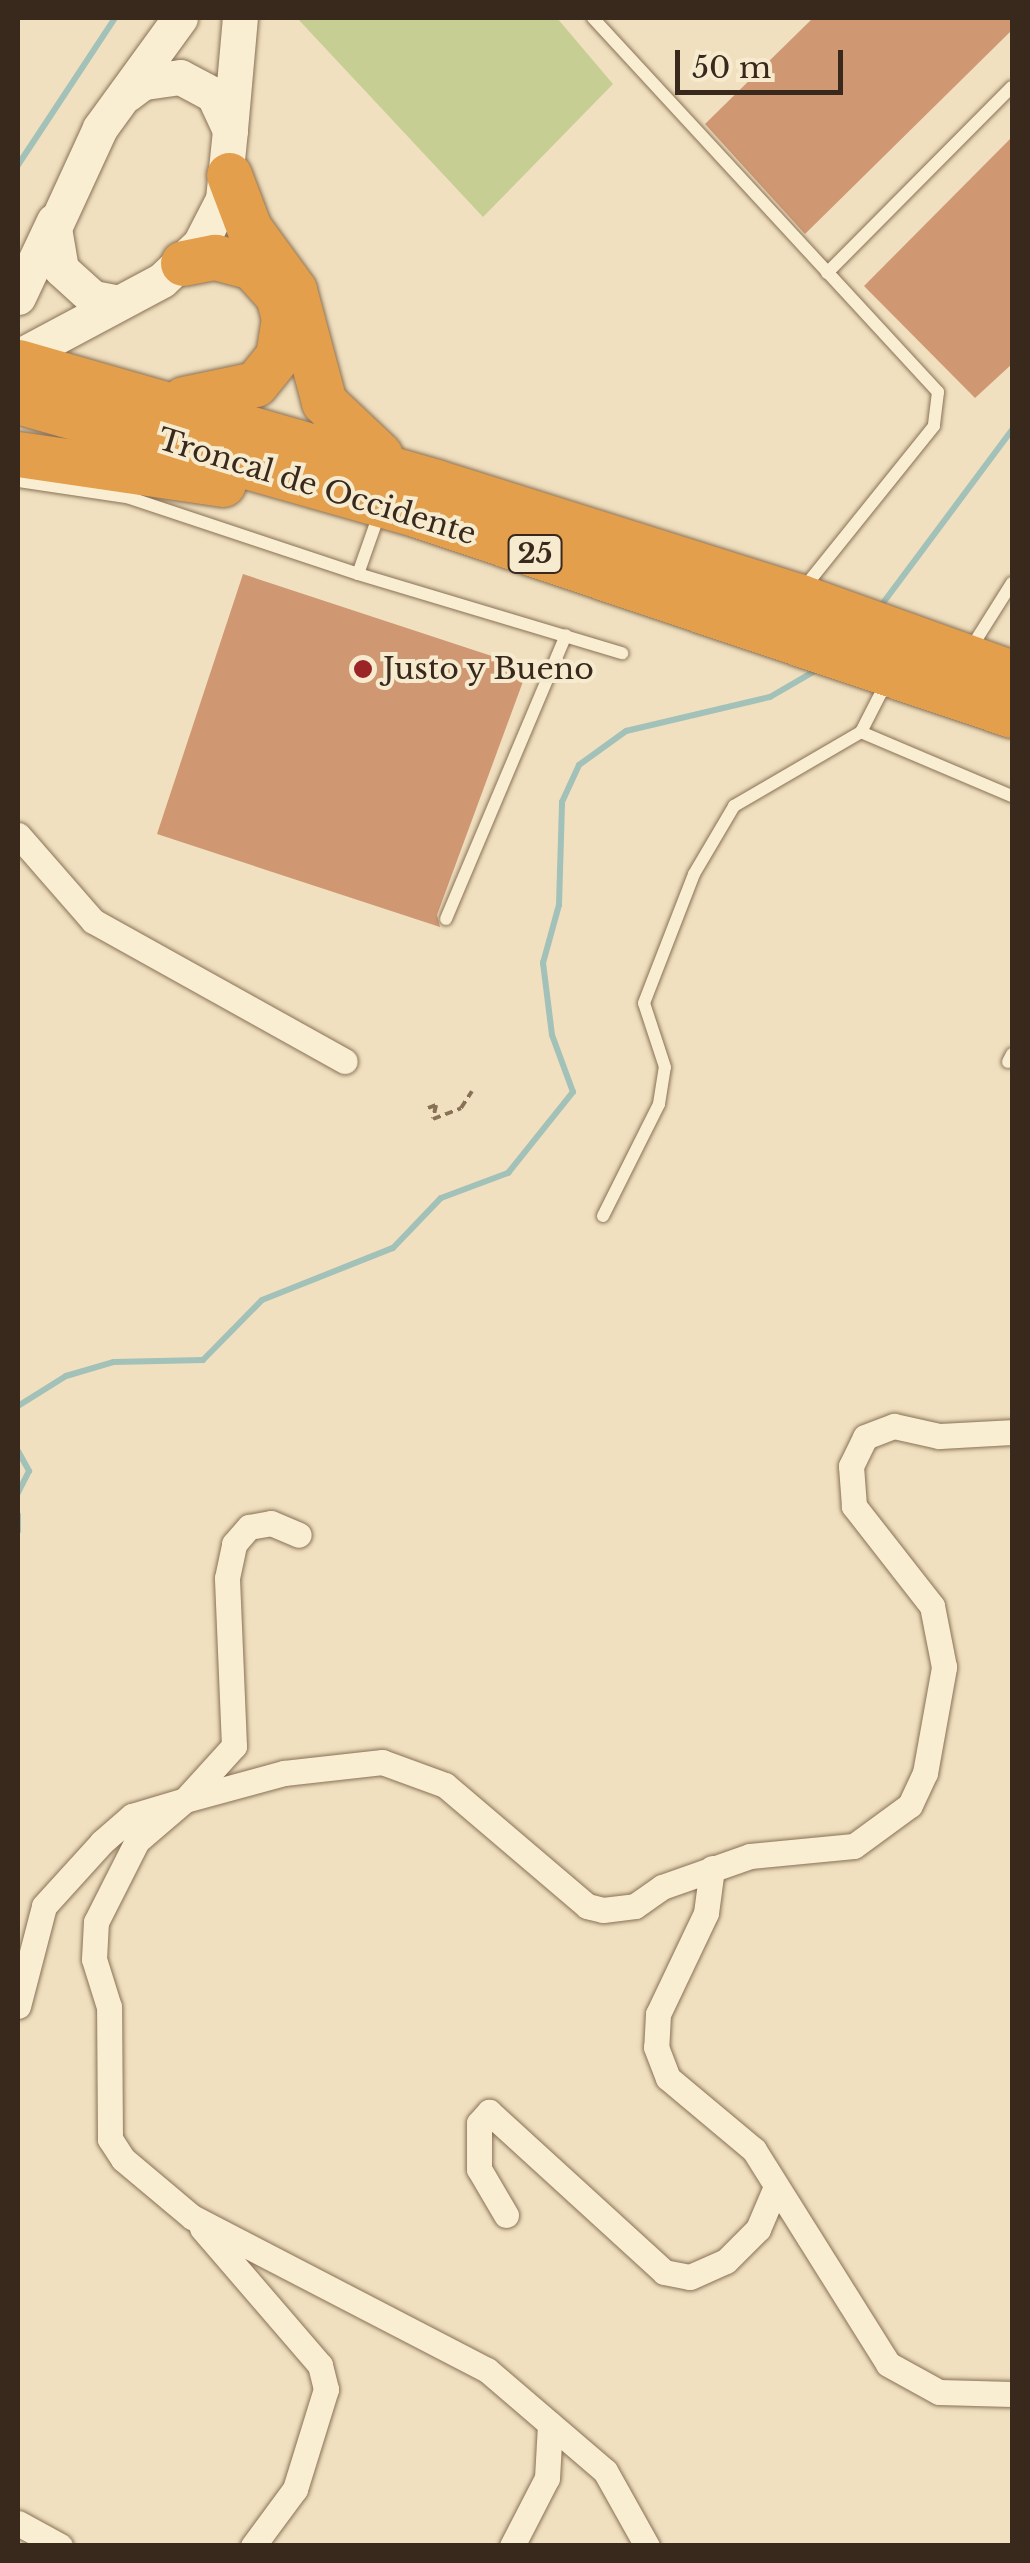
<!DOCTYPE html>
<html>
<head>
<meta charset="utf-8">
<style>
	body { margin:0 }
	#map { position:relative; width:1030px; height:2563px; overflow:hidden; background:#f0e0bf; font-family:"Libre Baskerville",serif }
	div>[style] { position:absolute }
	.green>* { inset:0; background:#c7ce93 }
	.stream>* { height:6px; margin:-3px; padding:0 3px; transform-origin:3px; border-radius:3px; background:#a2c1b8 }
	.building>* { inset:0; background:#cf9873 }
	.path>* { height:4px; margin-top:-2px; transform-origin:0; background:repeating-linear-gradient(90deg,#897157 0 8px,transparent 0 13px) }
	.roads { filter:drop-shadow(0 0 2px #897157) drop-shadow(0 0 2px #897157) }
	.lane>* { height:12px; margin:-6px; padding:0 6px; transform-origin:6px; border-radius:6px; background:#faeed2 }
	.street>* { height:25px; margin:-12.5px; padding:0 12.5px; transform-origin:12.5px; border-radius:12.5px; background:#faeed2 }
	.secondary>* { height:35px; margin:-17.5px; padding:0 17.5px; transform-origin:17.5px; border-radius:17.5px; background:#faeed2 }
	.highway>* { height:45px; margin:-22.5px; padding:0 22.5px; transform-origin:22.5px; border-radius:22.5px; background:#e39f4b }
	.dots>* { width:28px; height:28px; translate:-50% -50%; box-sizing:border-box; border:5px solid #f7ebcf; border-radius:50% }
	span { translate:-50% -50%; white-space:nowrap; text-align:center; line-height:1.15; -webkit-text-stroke:8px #f7ebcf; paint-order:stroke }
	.shield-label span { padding:2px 8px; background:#f7ebcf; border:2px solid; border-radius:8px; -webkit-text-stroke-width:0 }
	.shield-label { font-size:28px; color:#38291c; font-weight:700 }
	.street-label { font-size:30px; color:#38291c }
	.poi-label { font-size:30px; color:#38291c }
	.left { translate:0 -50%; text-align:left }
	.frame { position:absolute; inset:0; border:20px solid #38291c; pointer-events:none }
	.scale { position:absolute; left:675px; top:50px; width:168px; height:45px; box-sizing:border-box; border:5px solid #38291c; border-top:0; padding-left:12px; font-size:30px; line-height:35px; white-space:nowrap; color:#38291c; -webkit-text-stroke:8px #f7ebcf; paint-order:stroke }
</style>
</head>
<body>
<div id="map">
	<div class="green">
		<div style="clip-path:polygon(297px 18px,557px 18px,613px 84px,483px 217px)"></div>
	</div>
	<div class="stream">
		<div style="left:18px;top:165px;width:176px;rotate:-56.6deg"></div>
		<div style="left:883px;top:603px;width:216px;rotate:-53.3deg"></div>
		<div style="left:18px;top:1406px;width:57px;rotate:-32deg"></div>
		<div style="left:66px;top:1376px;width:50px;rotate:-16.3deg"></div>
		<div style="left:114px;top:1362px;width:89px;rotate:-1.3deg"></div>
		<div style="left:203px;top:1360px;width:84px;rotate:-45.5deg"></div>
		<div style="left:262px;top:1300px;width:141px;rotate:-21.7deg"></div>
		<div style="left:393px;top:1248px;width:69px;rotate:-46.2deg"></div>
		<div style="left:441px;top:1198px;width:72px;rotate:-20.5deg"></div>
		<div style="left:508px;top:1173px;width:104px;rotate:-51.3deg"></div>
		<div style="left:573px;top:1092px;width:61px;rotate:-110.2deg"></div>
		<div style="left:552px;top:1035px;width:73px;rotate:-97.1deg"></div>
		<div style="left:543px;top:963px;width:60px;rotate:-74.6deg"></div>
		<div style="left:559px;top:905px;width:103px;rotate:-88.3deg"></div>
		<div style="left:562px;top:802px;width:41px;rotate:-65.3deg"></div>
		<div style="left:579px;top:765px;width:58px;rotate:-35.9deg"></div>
		<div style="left:626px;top:731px;width:148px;rotate:-13.3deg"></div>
		<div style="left:770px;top:697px;width:58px;rotate:-30.1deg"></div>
		<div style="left:18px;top:1451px;width:23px;rotate:61deg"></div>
		<div style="left:29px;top:1471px;width:25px;rotate:117deg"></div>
		<div style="left:18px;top:1515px;width:16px;rotate:90deg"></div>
	</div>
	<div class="building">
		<div style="clip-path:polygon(813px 18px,1012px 18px,1012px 30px,805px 234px,705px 124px)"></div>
		<div style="clip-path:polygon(1012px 137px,1012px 364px,975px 398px,864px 286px)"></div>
		<div style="clip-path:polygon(243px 574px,528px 668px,437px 915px,440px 927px,157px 834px)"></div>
	</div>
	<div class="path">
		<div style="left:428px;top:1108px;width:9px;rotate:-21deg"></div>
		<div style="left:436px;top:1105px;width:14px;rotate:102deg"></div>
		<div style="left:433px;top:1119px;width:30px;rotate:-21deg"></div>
		<div style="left:461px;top:1108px;width:20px;rotate:-57deg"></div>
	</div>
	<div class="roads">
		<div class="lane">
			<div style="left:593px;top:18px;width:509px;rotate:47.31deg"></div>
			<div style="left:938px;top:392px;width:34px;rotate:97deg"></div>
			<div style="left:934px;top:426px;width:209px;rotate:128.8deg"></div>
			<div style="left:827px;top:273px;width:262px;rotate:-45.2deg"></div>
			<div style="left:18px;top:481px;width:110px;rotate:8.4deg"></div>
			<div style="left:127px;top:497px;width:243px;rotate:18.4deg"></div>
			<div style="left:377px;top:520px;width:57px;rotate:109.4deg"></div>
			<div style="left:358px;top:574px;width:276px;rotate:16.7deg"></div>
			<div style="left:971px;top:648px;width:77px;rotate:-57.8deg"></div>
			<div style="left:861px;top:732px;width:164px;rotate:23deg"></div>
			<div style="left:446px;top:919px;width:308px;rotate:-67.1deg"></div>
			<div style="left:1008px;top:1062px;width:9px;rotate:-63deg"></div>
			<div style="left:603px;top:1216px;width:125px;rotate:-63.4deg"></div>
			<div style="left:659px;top:1104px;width:37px;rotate:-81deg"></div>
			<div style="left:665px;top:1067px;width:67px;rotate:-108.2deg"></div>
			<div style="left:644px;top:1003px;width:138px;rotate:-68.8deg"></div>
			<div style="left:694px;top:874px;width:79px;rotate:-59.5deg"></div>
			<div style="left:734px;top:806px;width:147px;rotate:-30.2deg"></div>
			<div style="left:861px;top:732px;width:59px;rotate:-63deg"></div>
		</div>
		<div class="street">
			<div style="left:18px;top:835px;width:114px;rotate:48.9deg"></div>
			<div style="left:93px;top:921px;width:288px;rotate:29.1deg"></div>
			<div style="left:712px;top:1868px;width:45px;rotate:97.6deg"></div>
			<div style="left:706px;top:1913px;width:112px;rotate:115.4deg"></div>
			<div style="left:658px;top:2014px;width:33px;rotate:93deg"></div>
			<div style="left:656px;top:2047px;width:33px;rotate:69deg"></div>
			<div style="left:668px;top:2078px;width:112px;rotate:39.9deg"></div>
			<div style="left:754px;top:2150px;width:252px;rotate:57.9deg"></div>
			<div style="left:888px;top:2364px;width:58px;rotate:28.8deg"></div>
			<div style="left:939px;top:2392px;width:73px;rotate:1.6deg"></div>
			<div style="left:18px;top:2006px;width:103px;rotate:-75.4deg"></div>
			<div style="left:44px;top:1906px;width:86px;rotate:-47.8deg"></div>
			<div style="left:102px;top:1842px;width:40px;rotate:-41deg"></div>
			<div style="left:132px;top:1816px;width:55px;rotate:-16.8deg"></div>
			<div style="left:185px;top:1800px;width:73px;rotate:-47.8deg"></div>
			<div style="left:234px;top:1746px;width:168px;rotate:-92.4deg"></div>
			<div style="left:227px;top:1578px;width:35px;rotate:-78deg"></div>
			<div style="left:234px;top:1544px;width:23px;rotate:-49deg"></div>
			<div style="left:249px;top:1527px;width:22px;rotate:-10deg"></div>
			<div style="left:271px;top:1523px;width:30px;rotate:23deg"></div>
			<div style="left:506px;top:2215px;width:53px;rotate:-120.4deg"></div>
			<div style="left:479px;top:2169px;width:46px;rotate:-90deg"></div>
			<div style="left:479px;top:2123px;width:15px;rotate:-48deg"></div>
			<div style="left:489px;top:2112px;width:237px;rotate:42.4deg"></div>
			<div style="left:664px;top:2272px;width:26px;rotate:11deg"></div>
			<div style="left:690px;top:2277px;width:39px;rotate:-24deg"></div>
			<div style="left:726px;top:2261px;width:45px;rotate:-45deg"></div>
			<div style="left:758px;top:2229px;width:43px;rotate:-67deg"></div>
			<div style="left:202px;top:2228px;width:181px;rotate:49.3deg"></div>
			<div style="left:320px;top:2365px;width:25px;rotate:76deg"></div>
			<div style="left:326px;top:2389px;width:105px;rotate:107.2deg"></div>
			<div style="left:295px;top:2489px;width:71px;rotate:126.4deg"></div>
			<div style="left:18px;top:2523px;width:48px;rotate:28.7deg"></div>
			<div style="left:512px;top:2546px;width:76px;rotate:-62.8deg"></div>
			<div style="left:547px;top:2478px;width:54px;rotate:-86.8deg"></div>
			<div style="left:647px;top:2546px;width:86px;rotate:-119.2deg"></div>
			<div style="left:605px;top:2471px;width:155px;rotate:-139.4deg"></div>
			<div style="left:487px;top:2370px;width:332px;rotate:-152.6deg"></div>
			<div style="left:192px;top:2217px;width:90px;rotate:-140deg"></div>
			<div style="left:123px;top:2159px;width:24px;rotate:-123deg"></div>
			<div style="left:110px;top:2139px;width:132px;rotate:-90.4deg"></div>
			<div style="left:109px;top:2007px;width:50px;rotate:-107.4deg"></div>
			<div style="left:94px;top:1959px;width:37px;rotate:-87deg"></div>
			<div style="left:96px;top:1922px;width:91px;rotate:-63.2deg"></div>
			<div style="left:137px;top:1841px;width:63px;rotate:-40.5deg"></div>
			<div style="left:185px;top:1800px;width:103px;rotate:-15.3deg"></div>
			<div style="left:284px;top:1773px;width:99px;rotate:-6.4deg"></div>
			<div style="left:382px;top:1762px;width:67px;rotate:20.1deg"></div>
			<div style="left:445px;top:1785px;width:187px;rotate:40.4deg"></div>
			<div style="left:587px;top:1906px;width:16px;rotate:14deg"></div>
			<div style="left:603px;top:1910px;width:32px;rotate:-7deg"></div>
			<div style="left:635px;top:1906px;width:33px;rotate:-35deg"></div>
			<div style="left:662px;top:1887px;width:93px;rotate:-19.4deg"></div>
			<div style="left:750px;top:1856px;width:104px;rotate:-5.5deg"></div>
			<div style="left:854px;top:1846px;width:69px;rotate:-36.2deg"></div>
			<div style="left:910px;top:1805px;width:35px;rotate:-65deg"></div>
			<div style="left:925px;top:1773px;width:108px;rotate:-79.8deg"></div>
			<div style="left:944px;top:1667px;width:62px;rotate:-101.1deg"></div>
			<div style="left:932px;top:1606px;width:127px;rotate:-128deg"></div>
			<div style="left:854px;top:1506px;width:40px;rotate:-94.3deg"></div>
			<div style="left:851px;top:1466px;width:32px;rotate:-64deg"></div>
			<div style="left:865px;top:1437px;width:31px;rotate:-21deg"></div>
			<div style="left:894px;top:1426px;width:46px;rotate:12.5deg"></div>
			<div style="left:939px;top:1436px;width:73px;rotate:-3.1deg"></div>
		</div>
		<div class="secondary">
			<div style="left:230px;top:129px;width:111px;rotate:-84.9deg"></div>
			<div style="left:18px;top:297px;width:84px;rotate:-64.7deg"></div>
			<div style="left:114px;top:302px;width:21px;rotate:-169deg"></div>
			<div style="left:93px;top:298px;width:43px;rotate:-137.8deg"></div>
			<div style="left:61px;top:269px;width:42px;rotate:-99.7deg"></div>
			<div style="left:54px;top:228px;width:110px;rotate:-65.3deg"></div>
			<div style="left:100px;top:128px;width:136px;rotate:-54deg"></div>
			<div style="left:18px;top:357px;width:163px;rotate:-28.1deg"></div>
			<div style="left:162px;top:280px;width:52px;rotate:-43.5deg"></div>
			<div style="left:200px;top:244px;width:51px;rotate:-62.9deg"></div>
			<div style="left:223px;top:199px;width:69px;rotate:-84.2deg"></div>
			<div style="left:230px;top:130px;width:38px;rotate:-115deg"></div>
			<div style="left:214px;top:95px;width:38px;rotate:-152deg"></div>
			<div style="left:180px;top:77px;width:37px;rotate:172deg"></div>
			<div style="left:143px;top:82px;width:20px;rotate:143deg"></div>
		</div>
		<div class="highway">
			<div style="left:229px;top:175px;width:57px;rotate:69.3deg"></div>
			<div style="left:249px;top:228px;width:77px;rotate:54deg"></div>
			<div style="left:294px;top:290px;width:116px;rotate:75deg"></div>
			<div style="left:324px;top:402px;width:77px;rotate:43.4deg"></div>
			<div style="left:183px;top:263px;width:33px;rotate:-11deg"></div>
			<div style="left:215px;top:257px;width:38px;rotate:15deg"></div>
			<div style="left:252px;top:267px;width:39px;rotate:48deg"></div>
			<div style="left:278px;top:296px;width:23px;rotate:75deg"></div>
			<div style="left:284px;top:318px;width:38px;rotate:99deg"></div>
			<div style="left:278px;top:356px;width:36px;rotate:129deg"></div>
			<div style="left:255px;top:384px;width:73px;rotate:168.1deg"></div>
			<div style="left:18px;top:362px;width:435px;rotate:16deg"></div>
			<div style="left:436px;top:482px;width:380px;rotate:17.5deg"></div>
			<div style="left:798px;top:596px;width:227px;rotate:19.8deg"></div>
			<div style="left:18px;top:401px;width:416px;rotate:15.9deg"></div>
			<div style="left:418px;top:515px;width:627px;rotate:18.61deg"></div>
			<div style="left:18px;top:454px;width:207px;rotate:8.3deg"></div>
		</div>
	</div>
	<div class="dots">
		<div style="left:363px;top:669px;background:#9a2426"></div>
	</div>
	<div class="shield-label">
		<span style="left:535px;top:554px">25</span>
	</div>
	<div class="street-label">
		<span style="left:317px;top:487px;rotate:17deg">Troncal de Occidente</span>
	</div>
	<div class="poi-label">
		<span class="left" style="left:383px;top:669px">Justo y Bueno</span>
	</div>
	<div class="frame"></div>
	<div class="scale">50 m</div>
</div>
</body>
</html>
